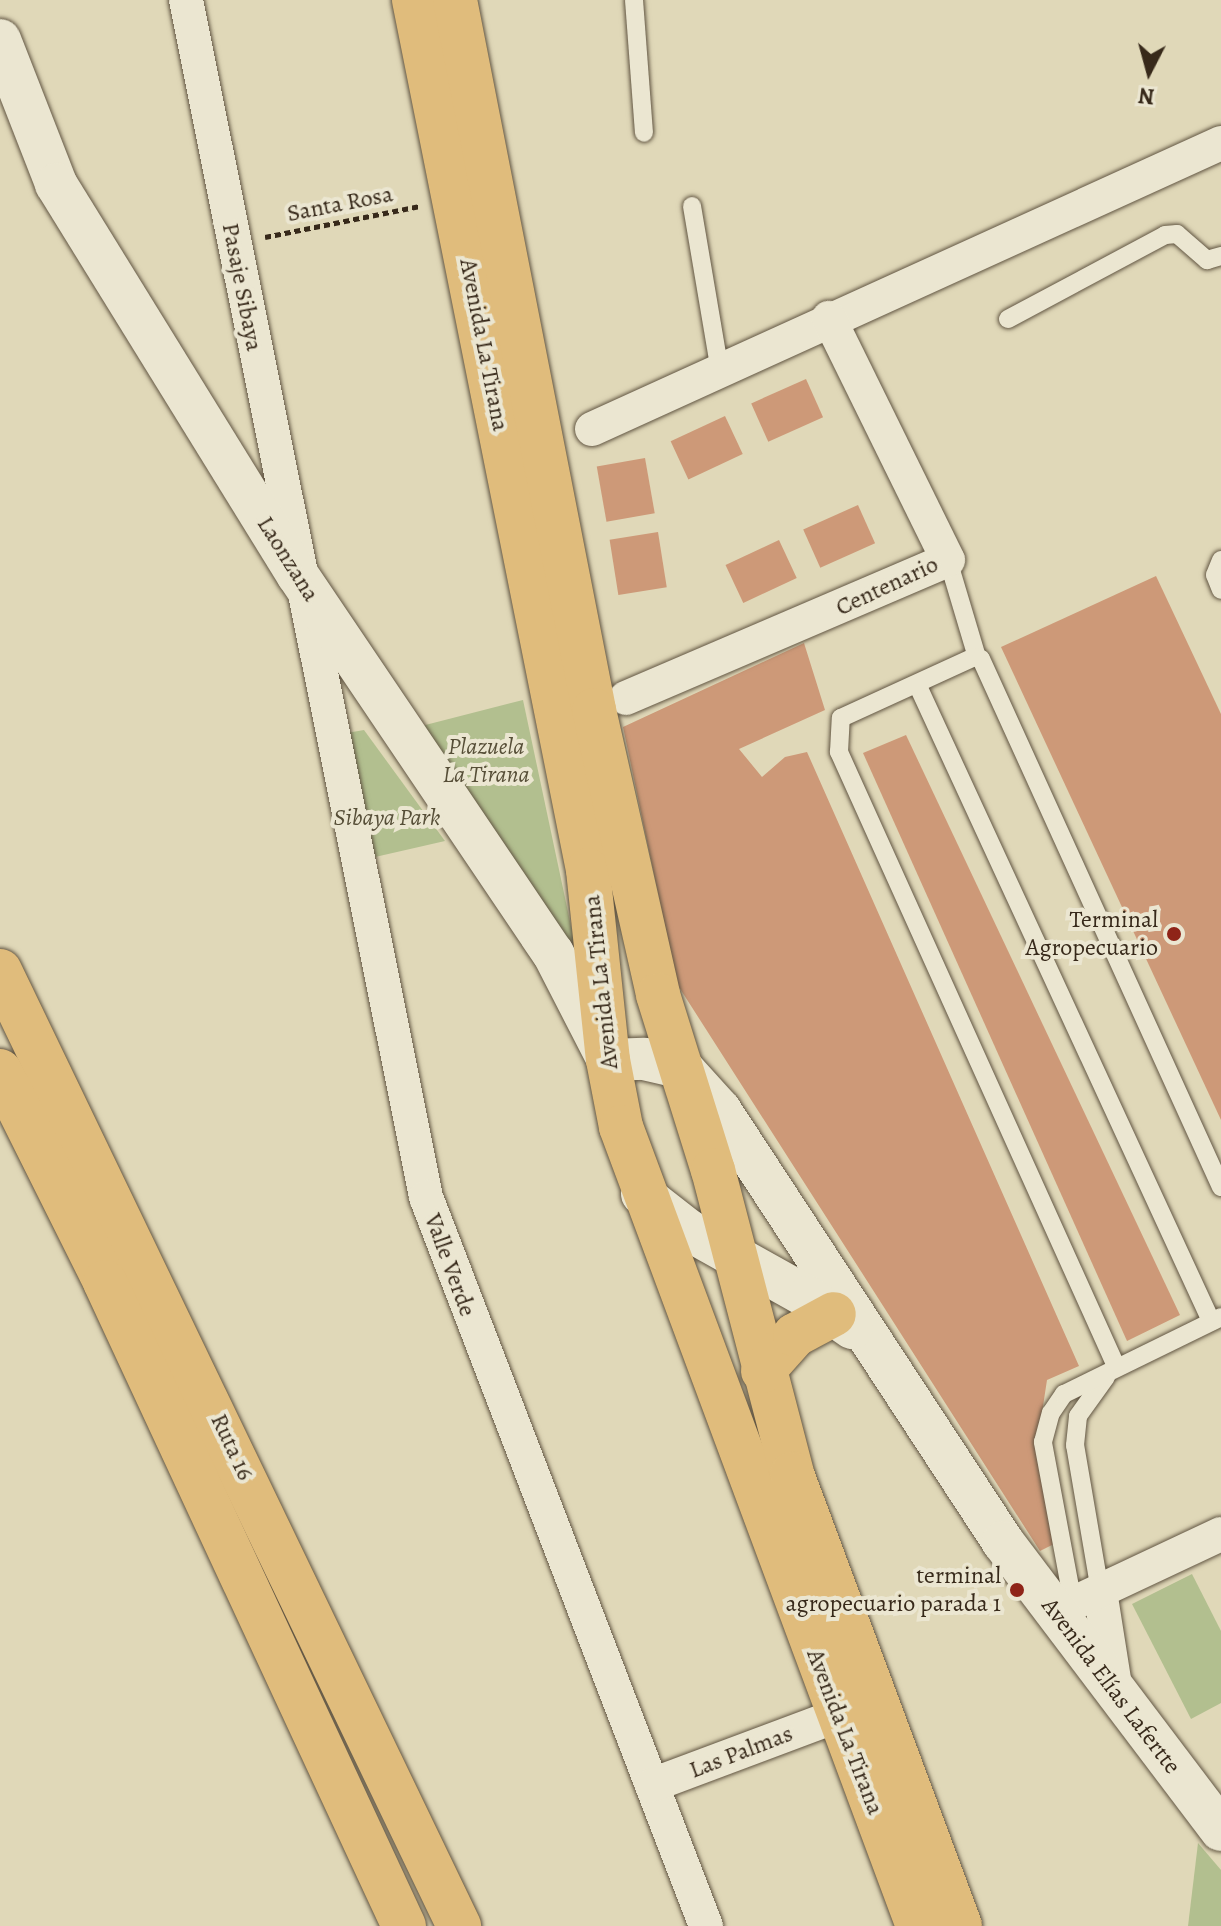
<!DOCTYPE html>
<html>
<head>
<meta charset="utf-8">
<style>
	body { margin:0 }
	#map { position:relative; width:1221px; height:1926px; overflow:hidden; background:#e0d8b8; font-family:Alegreya,serif }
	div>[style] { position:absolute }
	.green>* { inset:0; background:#b2bf8f }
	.building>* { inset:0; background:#cd9978; transform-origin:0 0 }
	.path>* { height:5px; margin-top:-2.5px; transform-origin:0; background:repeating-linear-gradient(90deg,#37291a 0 6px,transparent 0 10px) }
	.roads { filter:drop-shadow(0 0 2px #615542) drop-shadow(0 0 2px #615542) }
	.service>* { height:18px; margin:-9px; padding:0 9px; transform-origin:9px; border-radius:9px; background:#ebe6d1 }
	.minor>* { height:34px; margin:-17px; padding:0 17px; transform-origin:17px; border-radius:17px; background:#ebe6d1 }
	.tertiary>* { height:42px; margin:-21px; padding:0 21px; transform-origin:21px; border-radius:21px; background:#ebe6d1 }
	.trunk>* { height:44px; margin:-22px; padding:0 22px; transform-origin:22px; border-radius:22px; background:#e0bc7c }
	.motorway>* { height:44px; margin:-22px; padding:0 22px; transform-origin:22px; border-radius:22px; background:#e0bc7c }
	.dots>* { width:22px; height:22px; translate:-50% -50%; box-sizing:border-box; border:4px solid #ebe6d1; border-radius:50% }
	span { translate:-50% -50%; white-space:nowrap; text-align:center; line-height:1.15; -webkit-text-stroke:8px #ebe6d1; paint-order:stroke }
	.street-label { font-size:24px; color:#37291a }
	.park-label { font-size:24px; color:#564e37; font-style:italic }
	.poi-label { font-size:24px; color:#37291a }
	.right { translate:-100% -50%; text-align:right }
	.north { position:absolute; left:1109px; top:32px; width:80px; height:80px; -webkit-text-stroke:6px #ebe6d1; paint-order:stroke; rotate:186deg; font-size:22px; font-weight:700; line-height:32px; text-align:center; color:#37291a }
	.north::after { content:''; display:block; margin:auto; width:28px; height:36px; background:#37291a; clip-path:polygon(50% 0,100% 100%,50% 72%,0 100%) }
</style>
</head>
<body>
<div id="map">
	<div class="green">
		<div style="clip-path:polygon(523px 700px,578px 959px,402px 731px)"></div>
		<div style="clip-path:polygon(364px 730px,445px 841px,362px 860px,335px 735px)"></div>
		<div style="clip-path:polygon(1192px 1574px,1221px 1631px,1221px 1703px,1191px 1719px,1132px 1604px)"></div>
		<div style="clip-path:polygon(1198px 1843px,1221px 1870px,1221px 1926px,1188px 1926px)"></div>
	</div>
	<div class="building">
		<div style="left:806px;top:379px;width:42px;height:60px;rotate:66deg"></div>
		<div style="left:725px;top:416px;width:42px;height:60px;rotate:65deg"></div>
		<div style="left:645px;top:458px;width:56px;height:49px;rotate:80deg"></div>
		<div style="left:858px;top:505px;width:42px;height:60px;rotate:66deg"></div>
		<div style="left:658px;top:532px;width:56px;height:49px;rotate:81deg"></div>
		<div style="left:779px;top:540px;width:42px;height:59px;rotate:65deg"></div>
		<div style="clip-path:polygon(1156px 576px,1221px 714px,1221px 1120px,1001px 647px)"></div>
		<div style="clip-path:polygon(804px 643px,825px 710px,739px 749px,762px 777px,785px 757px,807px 752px,1079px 1366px,1047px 1380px,1038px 1439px,1058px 1542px,1040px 1551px,677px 984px,623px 727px)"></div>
		<div style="clip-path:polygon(906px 735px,1180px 1315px,1127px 1341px,863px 753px)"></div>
	</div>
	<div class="path">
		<div style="left:265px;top:237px;width:158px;rotate:-11.3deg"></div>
	</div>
	<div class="roads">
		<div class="service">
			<div style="left:634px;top:0;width:133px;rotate:85.7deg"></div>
			<div style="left:692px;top:206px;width:167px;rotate:80.4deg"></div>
			<div style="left:1008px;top:319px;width:178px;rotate:-28.1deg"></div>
			<div style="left:1165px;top:235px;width:12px;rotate:-5deg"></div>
			<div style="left:1177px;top:234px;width:40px;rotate:41deg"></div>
			<div style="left:1207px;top:260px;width:15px;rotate:-16deg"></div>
			<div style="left:948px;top:560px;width:101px;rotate:73.4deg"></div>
			<div style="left:1221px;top:560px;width:16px;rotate:112deg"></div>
			<div style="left:1215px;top:575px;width:16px;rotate:68deg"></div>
			<div style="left:917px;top:684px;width:702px;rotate:65.22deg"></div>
			<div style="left:1116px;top:1366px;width:674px;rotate:-114.28deg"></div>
			<div style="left:839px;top:752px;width:34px;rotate:-87deg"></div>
			<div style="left:841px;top:718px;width:146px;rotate:-24.6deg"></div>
			<div style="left:974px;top:657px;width:7px;rotate:16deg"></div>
			<div style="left:981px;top:659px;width:580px;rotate:65.56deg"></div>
			<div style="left:1100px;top:1591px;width:148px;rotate:-99.7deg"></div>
			<div style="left:1075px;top:1445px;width:29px;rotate:-84deg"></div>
			<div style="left:1078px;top:1416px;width:48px;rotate:-54.3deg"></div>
			<div style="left:1073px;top:1603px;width:164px;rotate:-100.6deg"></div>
			<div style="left:1043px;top:1442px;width:30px;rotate:-75deg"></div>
			<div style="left:1051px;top:1413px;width:23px;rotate:-56deg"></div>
			<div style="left:1064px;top:1394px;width:175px;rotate:-26.1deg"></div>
		</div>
		<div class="minor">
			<div style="left:186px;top:0;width:1221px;rotate:78.66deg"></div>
			<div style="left:426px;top:1197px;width:781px;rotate:68.99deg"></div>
			<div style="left:592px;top:429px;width:691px;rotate:-24.45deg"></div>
			<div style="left:626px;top:698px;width:350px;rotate:-23.2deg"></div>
			<div style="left:948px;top:560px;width:270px;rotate:-116.2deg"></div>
			<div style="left:1100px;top:1591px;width:102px;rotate:81deg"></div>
			<div style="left:1055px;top:1612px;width:183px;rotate:-25.2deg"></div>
			<div style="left:652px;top:1785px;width:223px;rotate:-20.5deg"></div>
		</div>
		<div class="tertiary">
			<div style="left:0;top:40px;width:155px;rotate:68.7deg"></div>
			<div style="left:56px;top:184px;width:458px;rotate:58.3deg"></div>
			<div style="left:297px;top:574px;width:457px;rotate:56deg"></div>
			<div style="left:553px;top:953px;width:120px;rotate:62.8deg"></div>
			<div style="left:608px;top:1060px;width:36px;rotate:-2deg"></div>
			<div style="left:644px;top:1059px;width:39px;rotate:13deg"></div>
			<div style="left:682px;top:1068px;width:57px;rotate:47.9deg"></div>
			<div style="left:720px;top:1110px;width:516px;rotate:56.77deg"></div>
			<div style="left:1003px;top:1542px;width:361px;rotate:52.9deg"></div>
			<div style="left:642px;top:1194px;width:58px;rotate:38deg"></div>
			<div style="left:688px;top:1230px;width:137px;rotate:29.2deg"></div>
			<div style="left:808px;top:1297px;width:54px;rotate:35.2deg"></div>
		</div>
		<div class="trunk">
			<div style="left:414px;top:0;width:887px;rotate:78.69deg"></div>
			<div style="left:588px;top:870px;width:191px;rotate:84deg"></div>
			<div style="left:608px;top:1060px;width:68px;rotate:79deg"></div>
			<div style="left:621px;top:1127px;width:852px;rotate:69.61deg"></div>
			<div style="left:455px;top:0;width:723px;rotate:78.92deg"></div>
			<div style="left:594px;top:710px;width:292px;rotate:77.3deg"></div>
			<div style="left:658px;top:995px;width:183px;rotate:72.6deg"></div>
			<div style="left:713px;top:1170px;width:314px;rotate:75.4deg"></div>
			<div style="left:792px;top:1474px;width:482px;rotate:69.6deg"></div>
			<div style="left:763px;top:1371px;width:48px;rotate:-48.4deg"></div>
			<div style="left:795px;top:1335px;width:44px;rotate:-28.3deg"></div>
		</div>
		<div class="motorway">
			<div style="left:0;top:971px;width:1060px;rotate:64.33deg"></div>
			<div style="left:0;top:1071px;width:236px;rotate:63.5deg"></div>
			<div style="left:105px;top:1282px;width:710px;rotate:65.1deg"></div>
		</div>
	</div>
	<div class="dots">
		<div style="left:1174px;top:934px;background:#8f2418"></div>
		<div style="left:1017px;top:1590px;background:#8f2418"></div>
	</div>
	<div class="street-label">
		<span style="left:340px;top:204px;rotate:-11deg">Santa Rosa</span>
		<span style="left:242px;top:287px;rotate:79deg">Pasaje Sibaya</span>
		<span style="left:484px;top:345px;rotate:79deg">Avenida La Tirana</span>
		<span style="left:288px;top:559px;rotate:58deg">Laonzana</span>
		<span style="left:887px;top:586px;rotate:-25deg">Centenario</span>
		<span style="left:601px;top:982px;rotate:-96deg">Avenida La Tirana</span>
		<span style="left:450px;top:1265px;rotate:70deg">Valle Verde</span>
		<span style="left:232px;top:1447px;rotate:65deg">Ruta 16</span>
		<span style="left:1111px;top:1686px;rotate:53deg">Avenida Elías Lafertte</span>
		<span style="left:845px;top:1732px;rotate:69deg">Avenida La Tirana</span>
		<span style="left:741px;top:1752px;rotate:-21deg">Las Palmas</span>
	</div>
	<div class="park-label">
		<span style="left:486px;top:761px">Plazuela<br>La Tirana</span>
		<span style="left:387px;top:818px">Sibaya Park</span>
	</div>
	<div class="poi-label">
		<span class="right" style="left:1158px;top:934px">Terminal<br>Agropecuario</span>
		<span class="right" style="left:1001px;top:1590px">terminal<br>agropecuario parada 1</span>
	</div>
	<div class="north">N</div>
</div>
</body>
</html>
